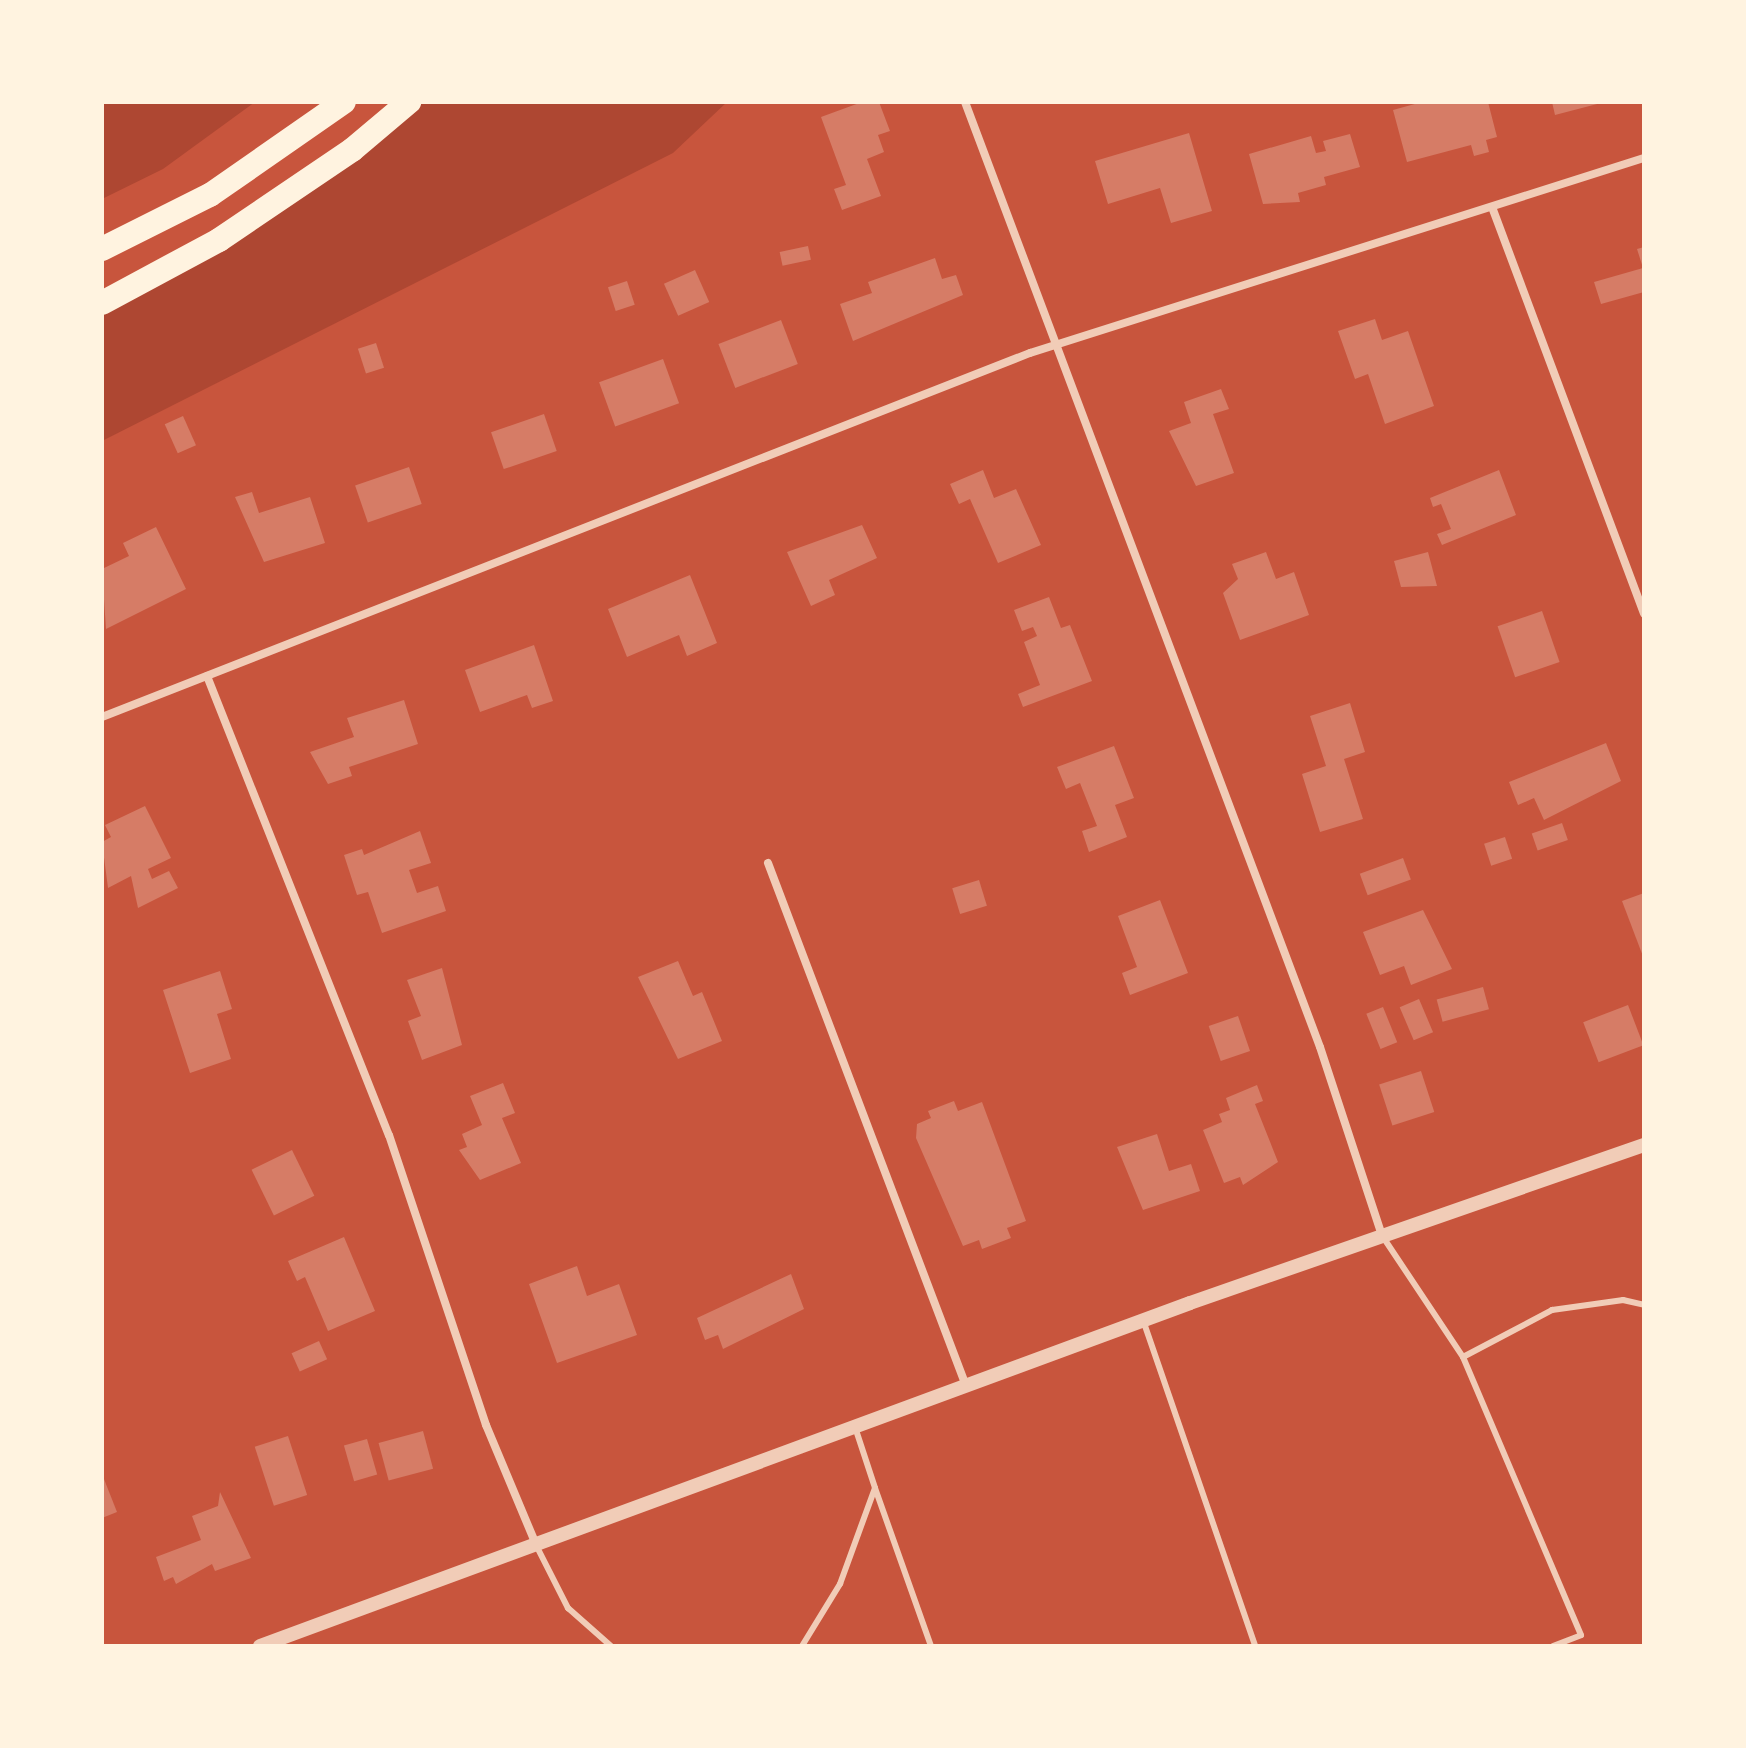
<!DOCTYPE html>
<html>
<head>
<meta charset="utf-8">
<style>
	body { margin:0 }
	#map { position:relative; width:1746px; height:1748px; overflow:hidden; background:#c8553d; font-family:Jost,sans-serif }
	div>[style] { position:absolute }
	.green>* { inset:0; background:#ae4732 }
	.building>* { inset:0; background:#d67c66; transform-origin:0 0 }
	.service>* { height:6px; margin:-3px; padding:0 3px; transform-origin:3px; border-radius:3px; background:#f1ccb7 }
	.minor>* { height:8px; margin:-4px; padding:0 4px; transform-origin:4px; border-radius:4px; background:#f1ccb7 }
	.tertiary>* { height:14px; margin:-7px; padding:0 7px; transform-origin:7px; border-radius:7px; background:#f1ccb7 }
	.motorway>* { height:24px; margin:-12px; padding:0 12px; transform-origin:12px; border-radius:12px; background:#fff3e0 }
	span { translate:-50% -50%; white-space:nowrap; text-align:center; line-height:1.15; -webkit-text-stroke:6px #fff3e0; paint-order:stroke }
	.frame { position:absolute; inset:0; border:104px solid #fff3e0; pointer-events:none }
</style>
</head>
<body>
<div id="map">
	<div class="green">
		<div style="clip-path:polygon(102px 102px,255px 102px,163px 169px,102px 199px)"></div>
		<div style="clip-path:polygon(409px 102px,727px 102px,673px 153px,102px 441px,102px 303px)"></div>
	</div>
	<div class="building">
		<div style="clip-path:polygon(862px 102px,879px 102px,890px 131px,878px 135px,884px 152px,867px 159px,881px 196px,842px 210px,834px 189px,846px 185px,821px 117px)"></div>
		<div style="clip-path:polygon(1422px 102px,1488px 102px,1497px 137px,1486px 140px,1489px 152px,1474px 156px,1471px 145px,1407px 162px,1393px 110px)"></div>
		<div style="clip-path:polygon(1552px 102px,1600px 102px,1601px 103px,1555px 115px)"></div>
		<div style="clip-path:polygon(1189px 133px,1212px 211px,1171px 223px,1160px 188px,1108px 204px,1095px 161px)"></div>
		<div style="clip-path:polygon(1350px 134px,1360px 167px,1324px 177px,1326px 185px,1298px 193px,1300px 202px,1263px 204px,1249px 154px,1311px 136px,1316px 153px,1326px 151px,1323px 141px)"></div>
		<div style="left:808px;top:246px;width:14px;height:29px;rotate:78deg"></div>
		<div style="clip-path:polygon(1644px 247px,1644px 292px,1601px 304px,1594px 282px,1643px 268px,1637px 249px)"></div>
		<div style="clip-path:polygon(935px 258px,942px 279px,956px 275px,963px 295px,853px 341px,840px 304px,872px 293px,868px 282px)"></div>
		<div style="left:695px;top:270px;width:35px;height:34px;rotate:66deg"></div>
		<div style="left:627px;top:281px;width:25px;height:20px;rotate:72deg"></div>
		<div style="clip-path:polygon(1375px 319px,1382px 340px,1408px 331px,1434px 406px,1385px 424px,1368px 374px,1355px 379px,1338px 331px)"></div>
		<div style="left:781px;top:320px;width:47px;height:67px;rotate:69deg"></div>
		<div style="left:376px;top:343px;width:26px;height:19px;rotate:72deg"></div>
		<div style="left:663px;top:359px;width:47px;height:68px;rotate:70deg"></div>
		<div style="clip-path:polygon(1221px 389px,1229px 409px,1213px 414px,1234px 473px,1196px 486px,1169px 431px,1191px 423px,1184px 402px)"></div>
		<div style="left:544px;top:414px;width:39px;height:56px;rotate:71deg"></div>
		<div style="left:183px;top:416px;width:32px;height:20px;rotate:66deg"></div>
		<div style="left:409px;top:467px;width:39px;height:57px;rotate:71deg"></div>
		<div style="clip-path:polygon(983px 470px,994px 498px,1016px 489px,1041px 545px,998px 563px,970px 499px,959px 504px,950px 484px)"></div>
		<div style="clip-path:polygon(1499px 470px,1516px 515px,1442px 545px,1437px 534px,1451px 529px,1441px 504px,1433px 507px,1430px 498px)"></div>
		<div style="clip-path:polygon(252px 492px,259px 513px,310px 497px,325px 543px,264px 562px,235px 497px)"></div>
		<div style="clip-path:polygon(862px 525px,877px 558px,829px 580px,835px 595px,811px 606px,787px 552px)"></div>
		<div style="clip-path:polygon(156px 527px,186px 589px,106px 629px,102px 569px,129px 556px,123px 543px)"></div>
		<div style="clip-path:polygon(1266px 552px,1276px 579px,1294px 572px,1309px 615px,1240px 640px,1223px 593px,1238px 579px,1232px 564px)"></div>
		<div style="clip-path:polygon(1428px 552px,1437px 586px,1401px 587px,1394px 561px)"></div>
		<div style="clip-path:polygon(690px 575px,717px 643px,687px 656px,679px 635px,627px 657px,608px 609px)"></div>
		<div style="clip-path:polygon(1049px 597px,1061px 628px,1070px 625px,1092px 681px,1023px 707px,1018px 694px,1040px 685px,1024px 642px,1037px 636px,1033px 627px,1022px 631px,1014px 610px)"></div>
		<div style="left:1542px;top:611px;width:54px;height:47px;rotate:71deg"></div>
		<div style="clip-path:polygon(534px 645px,553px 701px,532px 708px,527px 695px,480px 712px,465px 670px)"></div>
		<div style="clip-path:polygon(404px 700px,418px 744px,349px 767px,352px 776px,328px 784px,310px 752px,354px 737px,347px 718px)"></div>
		<div style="clip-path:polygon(1350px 703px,1365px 752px,1344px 759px,1363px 819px,1320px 832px,1302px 774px,1326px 766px,1310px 716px)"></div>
		<div style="clip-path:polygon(1606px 743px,1621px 781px,1544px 820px,1534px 798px,1518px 805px,1509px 782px)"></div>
		<div style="clip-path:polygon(1114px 746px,1134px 798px,1115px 805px,1127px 837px,1089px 852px,1082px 831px,1097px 826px,1080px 783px,1066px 789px,1057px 767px)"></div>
		<div style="clip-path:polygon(145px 806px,171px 858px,148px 869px,152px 879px,169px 871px,178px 888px,138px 908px,131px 876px,108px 888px,102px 842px,111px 837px,105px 825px)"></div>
		<div style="left:1562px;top:823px;width:18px;height:32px;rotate:71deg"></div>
		<div style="clip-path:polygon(420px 831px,431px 863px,409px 870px,417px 893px,438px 886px,446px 911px,382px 933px,368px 892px,357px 895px,344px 855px,362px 849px,364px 855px)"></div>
		<div style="left:1505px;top:837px;width:23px;height:22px;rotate:72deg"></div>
		<div style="left:1403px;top:858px;width:23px;height:46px;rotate:70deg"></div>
		<div style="left:979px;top:880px;width:27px;height:28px;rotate:73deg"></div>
		<div style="clip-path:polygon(1644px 893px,1644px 959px,1622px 901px)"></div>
		<div style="clip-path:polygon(1160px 900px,1188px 973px,1130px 995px,1122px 973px,1137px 967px,1118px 916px)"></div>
		<div style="clip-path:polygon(1423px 910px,1452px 969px,1411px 985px,1404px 966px,1380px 975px,1363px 932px)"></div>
		<div style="clip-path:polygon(678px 961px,693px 996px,702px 992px,722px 1041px,678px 1059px,638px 977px)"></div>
		<div style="clip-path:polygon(442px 968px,462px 1045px,422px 1060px,408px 1021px,421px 1016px,407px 980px)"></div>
		<div style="clip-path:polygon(220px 971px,232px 1009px,217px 1014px,231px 1059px,190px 1073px,163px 990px)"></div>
		<div style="left:1483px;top:987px;width:23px;height:48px;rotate:75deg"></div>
		<div style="left:1419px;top:999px;width:36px;height:21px;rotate:67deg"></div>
		<div style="left:1628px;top:1005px;width:43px;height:48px;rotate:69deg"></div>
		<div style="left:1383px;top:1007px;width:38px;height:18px;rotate:68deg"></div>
		<div style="left:1238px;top:1016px;width:37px;height:31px;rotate:71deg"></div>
		<div style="left:1421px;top:1071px;width:43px;height:44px;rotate:72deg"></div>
		<div style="clip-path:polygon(503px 1083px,515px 1113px,502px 1118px,521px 1163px,480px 1180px,459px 1150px,467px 1147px,462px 1134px,482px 1125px,470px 1096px)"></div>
		<div style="clip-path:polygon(1257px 1085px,1263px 1101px,1255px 1104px,1278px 1162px,1243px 1185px,1240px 1177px,1224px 1183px,1203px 1130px,1222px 1122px,1219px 1114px,1230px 1110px,1226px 1098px)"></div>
		<div style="clip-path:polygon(954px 1101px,958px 1111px,982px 1102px,1026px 1221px,1007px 1228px,1011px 1238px,982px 1249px,979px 1240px,963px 1246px,916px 1138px,917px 1124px,931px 1118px,928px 1111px)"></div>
		<div style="clip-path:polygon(1157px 1134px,1169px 1171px,1191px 1164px,1200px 1191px,1143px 1210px,1117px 1147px)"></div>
		<div style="left:292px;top:1150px;width:51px;height:45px;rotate:64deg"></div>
		<div style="clip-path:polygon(344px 1237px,375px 1311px,328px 1331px,305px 1277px,297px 1281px,288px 1261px)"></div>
		<div style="clip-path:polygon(577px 1266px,587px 1296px,619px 1284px,637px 1335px,557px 1363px,529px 1284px)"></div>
		<div style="clip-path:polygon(791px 1274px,804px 1309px,723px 1349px,718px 1335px,705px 1340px,697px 1318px)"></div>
		<div style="left:319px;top:1341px;width:20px;height:30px;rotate:66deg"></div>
		<div style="left:423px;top:1431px;width:39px;height:46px;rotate:75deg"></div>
		<div style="left:288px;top:1436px;width:62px;height:35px;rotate:72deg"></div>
		<div style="left:367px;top:1439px;width:37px;height:24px;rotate:74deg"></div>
		<div style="clip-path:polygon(102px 1474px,117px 1512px,102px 1518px)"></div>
		<div style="clip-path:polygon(220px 1492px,251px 1558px,215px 1571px,212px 1564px,176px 1584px,173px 1577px,164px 1581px,156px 1557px,201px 1540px,192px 1516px,218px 1506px)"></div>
	</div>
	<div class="service">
		<div style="left:1383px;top:1237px;width:144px;rotate:56.3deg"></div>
		<div style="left:1143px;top:1320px;width:345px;rotate:71deg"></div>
		<div style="left:855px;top:1427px;width:64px;rotate:71.8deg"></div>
		<div style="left:536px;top:1545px;width:71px;rotate:63.1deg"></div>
		<div style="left:568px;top:1608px;width:57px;rotate:41.5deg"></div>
		<div style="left:802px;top:1646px;width:73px;rotate:-58.5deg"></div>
		<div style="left:840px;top:1584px;width:102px;rotate:-70deg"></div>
		<div style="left:875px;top:1488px;width:168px;rotate:70.5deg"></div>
		<div style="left:1553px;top:1646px;width:30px;rotate:-21deg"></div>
		<div style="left:1581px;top:1635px;width:302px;rotate:-113deg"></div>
		<div style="left:1463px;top:1357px;width:101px;rotate:-27.8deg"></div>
		<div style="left:1552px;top:1310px;width:72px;rotate:-8deg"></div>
		<div style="left:1623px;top:1300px;width:22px;rotate:13deg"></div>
	</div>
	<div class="minor">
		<div style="left:965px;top:102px;width:1009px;rotate:69.41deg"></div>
		<div style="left:1320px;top:1047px;width:199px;rotate:71.8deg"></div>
		<div style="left:1492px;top:207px;width:434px;rotate:69.5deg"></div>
		<div style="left:207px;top:676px;width:494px;rotate:68.4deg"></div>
		<div style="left:389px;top:1135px;width:306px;rotate:71.5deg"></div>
		<div style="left:486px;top:1425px;width:127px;rotate:67.3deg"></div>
		<div style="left:102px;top:717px;width:997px;rotate:-21.42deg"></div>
		<div style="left:1030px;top:353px;width:644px;rotate:-17.62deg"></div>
		<div style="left:768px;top:863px;width:559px;rotate:69.26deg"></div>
	</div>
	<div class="tertiary">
		<div style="left:260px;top:1646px;width:991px;rotate:-20.24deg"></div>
		<div style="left:1190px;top:1303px;width:481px;rotate:-19.2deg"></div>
	</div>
	<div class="motorway">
		<div style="left:102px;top:249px;width:121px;rotate:-26.6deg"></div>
		<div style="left:210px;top:195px;width:163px;rotate:-34.8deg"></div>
		<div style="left:102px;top:303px;width:133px;rotate:-28.3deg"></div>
		<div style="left:219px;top:240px;width:161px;rotate:-34.1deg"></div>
		<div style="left:352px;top:150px;width:75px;rotate:-40.1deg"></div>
	</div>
	<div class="frame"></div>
</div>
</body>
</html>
